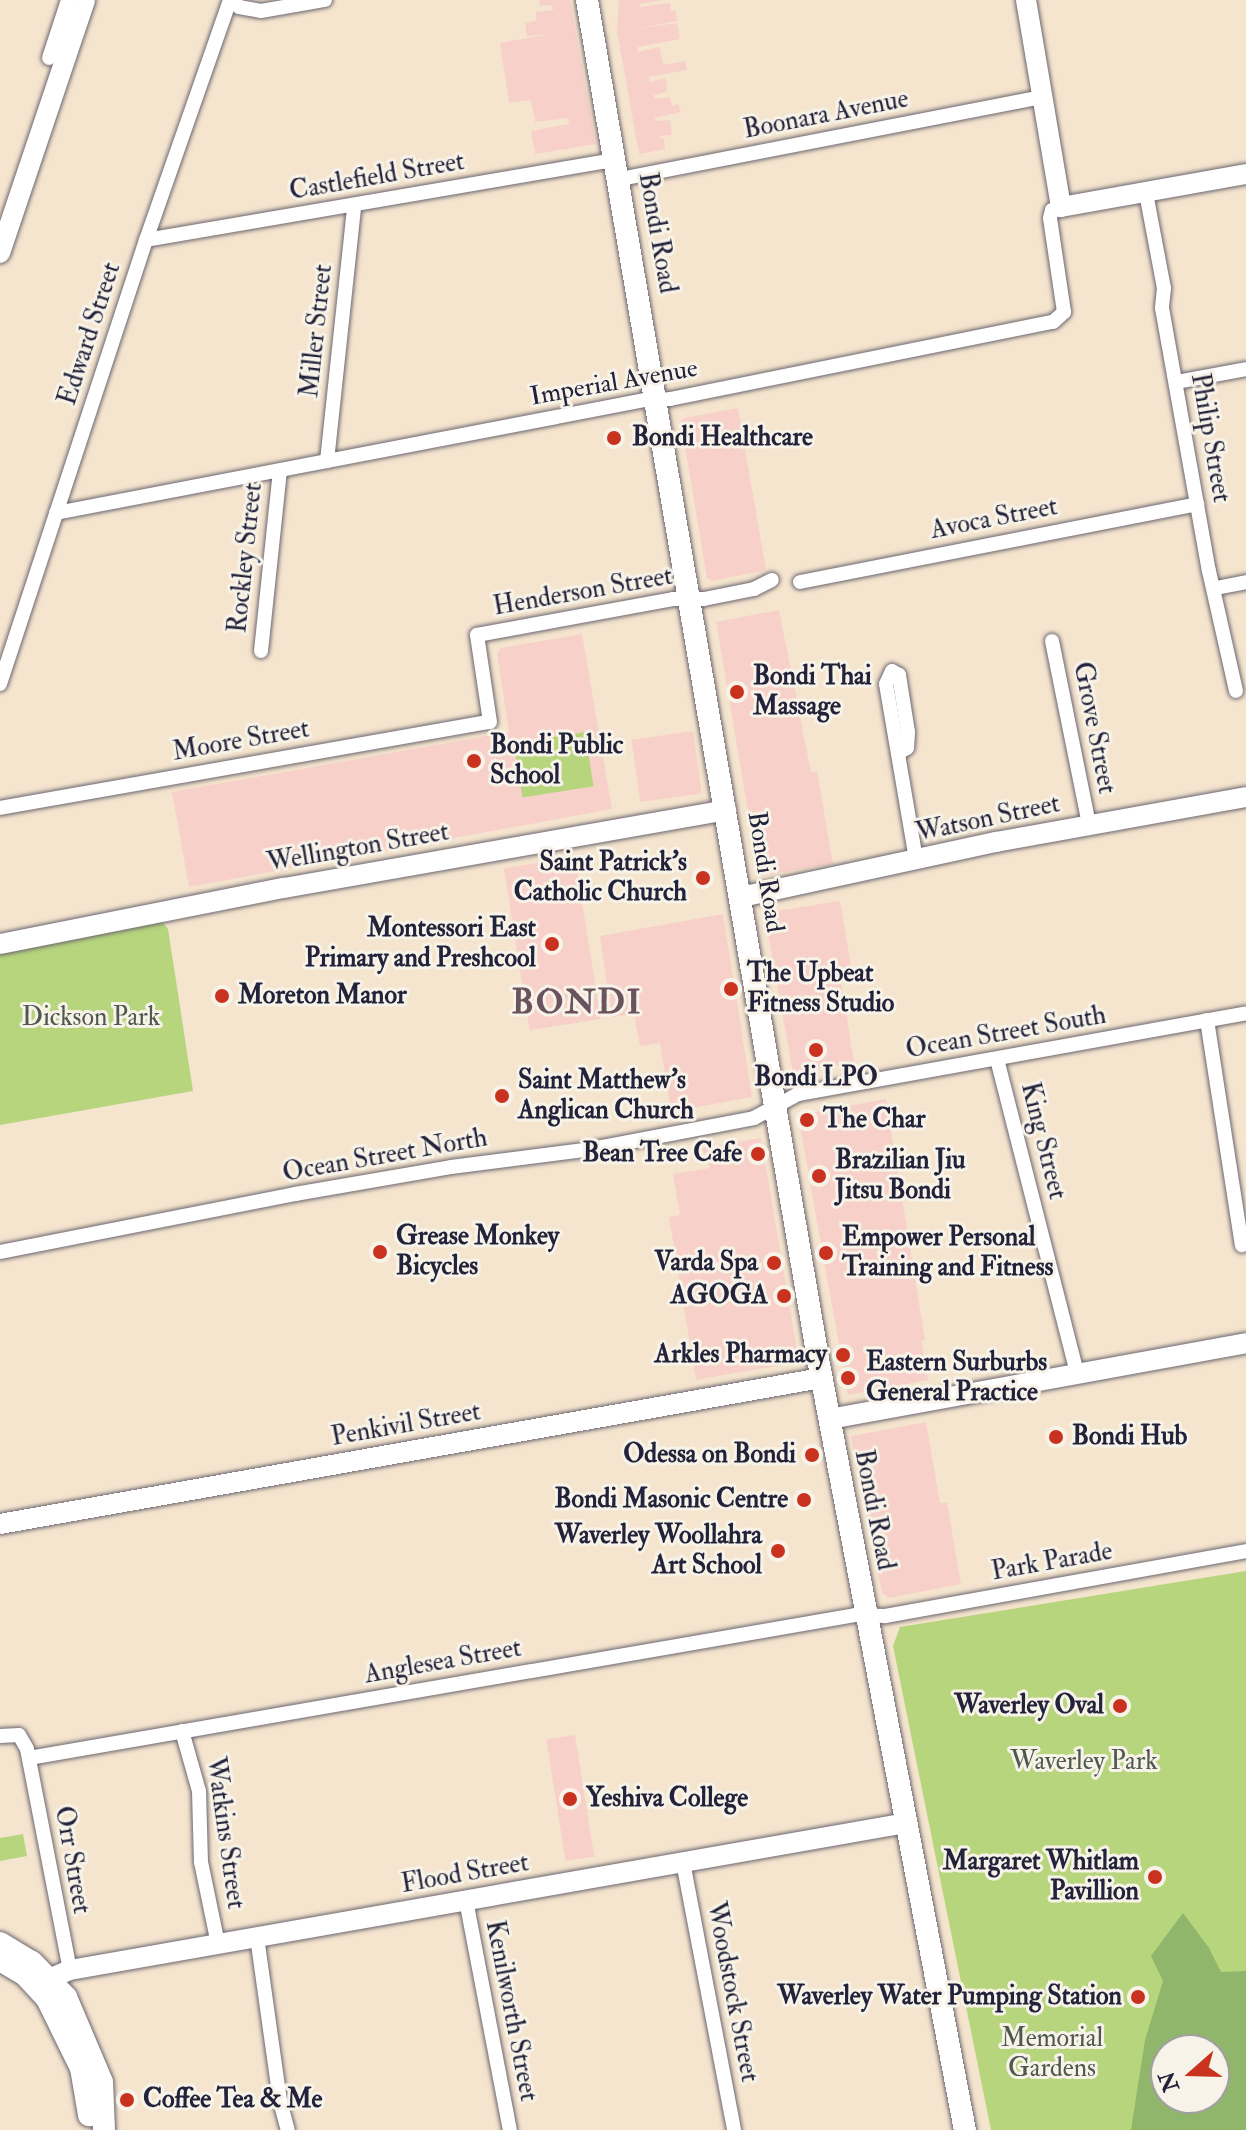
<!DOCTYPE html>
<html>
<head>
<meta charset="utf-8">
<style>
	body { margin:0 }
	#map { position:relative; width:1246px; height:2130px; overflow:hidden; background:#f5e5cf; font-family:"IM FELL Double Pica",serif }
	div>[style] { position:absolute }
	.built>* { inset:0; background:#f7d1c9; transform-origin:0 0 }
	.green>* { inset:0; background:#b6d57c; transform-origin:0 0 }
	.forest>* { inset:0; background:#90b66c }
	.roads { filter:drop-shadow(0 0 2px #6c666f) drop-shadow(0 0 2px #6c666f) }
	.street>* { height:14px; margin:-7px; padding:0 7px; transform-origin:7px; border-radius:7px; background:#fff }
	.secondary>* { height:20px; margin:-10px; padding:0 10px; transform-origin:10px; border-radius:10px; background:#fff }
	.primary>* { height:22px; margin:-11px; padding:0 11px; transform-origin:11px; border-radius:11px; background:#fff }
	.dots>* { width:22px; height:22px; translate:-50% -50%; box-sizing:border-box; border:4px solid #f7f3e8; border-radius:50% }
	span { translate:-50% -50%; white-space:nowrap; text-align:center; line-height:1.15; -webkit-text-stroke:6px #f7f3e8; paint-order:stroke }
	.street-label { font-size:26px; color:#22223b }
	.poi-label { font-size:26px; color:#22223b; font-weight:700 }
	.left { translate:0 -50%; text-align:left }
	.right { translate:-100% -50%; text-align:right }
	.park-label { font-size:26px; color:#4e584e }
	.district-label { font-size:34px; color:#6a535d; font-weight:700; letter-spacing:2px }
	.north { position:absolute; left:1150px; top:2034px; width:80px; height:80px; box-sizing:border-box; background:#f7f3e8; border:2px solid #a29fa3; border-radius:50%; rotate:250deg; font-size:22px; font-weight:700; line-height:32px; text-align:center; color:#22223b }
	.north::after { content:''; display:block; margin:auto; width:28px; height:36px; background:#c8321e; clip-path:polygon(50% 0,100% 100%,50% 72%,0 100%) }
</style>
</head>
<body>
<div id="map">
	<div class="built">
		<div style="clip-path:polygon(539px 0,570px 0,596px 144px,535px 154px,531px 131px,569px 124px,568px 118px,535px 122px,531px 100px,509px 103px,500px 43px,551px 34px,527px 36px,525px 23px,536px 21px,536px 12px,553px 10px,552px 5px,540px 6px)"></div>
		<div style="clip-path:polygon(619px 0,663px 0,639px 4px,640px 7px,670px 3px,671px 11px,676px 11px,677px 21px,635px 29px,677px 23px,680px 39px,638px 47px,638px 52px,660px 47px,663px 65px,685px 61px,687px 70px,649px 77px,650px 82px,666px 78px,667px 92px,654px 95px,654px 99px,670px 97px,672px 106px,678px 104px,681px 112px,655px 118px,655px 121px,670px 120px,672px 135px,659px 136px,664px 139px,665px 149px,639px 154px,617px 32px)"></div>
		<div style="clip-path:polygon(738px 408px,766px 570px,712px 581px,707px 578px,681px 422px,684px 418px)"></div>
		<div style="clip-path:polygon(779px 610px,811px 772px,817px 771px,833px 864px,759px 876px,716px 622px)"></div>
		<div style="clip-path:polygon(582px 634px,612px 809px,189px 887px,172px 792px,509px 732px,497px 653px,501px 648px)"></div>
		<div style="left:693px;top:731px;width:63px;height:62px;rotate:82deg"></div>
		<div style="left:575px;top:857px;width:164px;height:72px;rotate:81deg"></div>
		<div style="clip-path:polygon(840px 901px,852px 972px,840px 975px,854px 1062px,793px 1073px,764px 913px)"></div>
		<div style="clip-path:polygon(723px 914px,752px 1097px,671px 1112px,660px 1043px,640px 1046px,634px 1014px,612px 1017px,600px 936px)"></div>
		<div style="clip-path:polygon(886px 1099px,925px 1340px,921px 1341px,928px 1380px,848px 1395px,798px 1115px)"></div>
		<div style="clip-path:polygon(761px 1138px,799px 1362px,696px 1380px,669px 1217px,680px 1215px,673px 1174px,710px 1168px,702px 1148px)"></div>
		<div style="clip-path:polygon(926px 1422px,940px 1503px,947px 1503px,961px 1584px,889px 1598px,882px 1593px,851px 1436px)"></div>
		<div style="left:575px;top:1735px;width:123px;height:29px;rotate:81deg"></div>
	</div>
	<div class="green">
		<div style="left:585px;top:732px;width:55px;height:72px;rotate:81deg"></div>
		<div style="clip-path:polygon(154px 912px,168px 929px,193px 1091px,0 1125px,0 944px)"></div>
		<div style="clip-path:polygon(evenodd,1246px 1571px,1246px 2130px,991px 2130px,893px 1646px,900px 1627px,1246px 1571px,1166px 2050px,1214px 2050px,1214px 2098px,1166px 2098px,1166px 2050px)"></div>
		<div style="clip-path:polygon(23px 1834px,27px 1856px,0 1861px,0 1838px)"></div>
	</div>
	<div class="forest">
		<div style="clip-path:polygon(evenodd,1183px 1913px,1209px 1948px,1221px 1972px,1246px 1971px,1246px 2130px,1131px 2130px,1145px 2040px,1163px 1981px,1151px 1956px,1183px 1913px,1166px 2050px,1214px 2050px,1214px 2098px,1166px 2098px,1166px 2050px)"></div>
	</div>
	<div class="roads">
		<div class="street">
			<div style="left:233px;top:0;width:9px;rotate:49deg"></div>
			<div style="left:239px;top:7px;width:22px;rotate:10deg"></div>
			<div style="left:261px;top:11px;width:65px;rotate:-9.8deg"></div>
			<div style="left:49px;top:58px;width:61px;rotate:-71.9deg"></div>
			<div style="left:620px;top:179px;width:430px;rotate:-11deg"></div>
			<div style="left:1146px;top:193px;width:97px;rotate:79.3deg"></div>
			<div style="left:1164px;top:288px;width:20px;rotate:96deg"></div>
			<div style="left:1162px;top:308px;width:267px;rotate:79.9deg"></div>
			<div style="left:1209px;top:571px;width:123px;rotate:77.3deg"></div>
			<div style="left:146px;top:240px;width:477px;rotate:-9.7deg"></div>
			<div style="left:1176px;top:382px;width:71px;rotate:-10.5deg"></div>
			<div style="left:327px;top:461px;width:255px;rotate:-83.9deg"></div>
			<div style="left:56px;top:513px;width:600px;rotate:-10.86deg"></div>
			<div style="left:645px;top:400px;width:25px;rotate:-2deg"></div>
			<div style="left:670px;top:399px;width:391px;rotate:-11.4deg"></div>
			<div style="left:1053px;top:322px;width:15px;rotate:-42deg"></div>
			<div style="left:1064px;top:312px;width:95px;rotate:-98.5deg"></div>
			<div style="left:1050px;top:218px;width:8px;rotate:-76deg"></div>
			<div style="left:1052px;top:210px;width:9px;rotate:-18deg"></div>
			<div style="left:800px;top:582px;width:405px;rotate:-11.1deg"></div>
			<div style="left:1216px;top:588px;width:31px;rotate:-11deg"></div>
			<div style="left:1052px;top:641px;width:188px;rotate:78.6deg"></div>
			<div style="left:261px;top:651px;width:181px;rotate:-84deg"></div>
			<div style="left:0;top:684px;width:467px;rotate:-71.8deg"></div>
			<div style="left:146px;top:240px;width:254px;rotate:-70.7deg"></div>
			<div style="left:900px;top:752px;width:8px;rotate:-30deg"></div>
			<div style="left:907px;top:748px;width:16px;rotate:-86deg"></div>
			<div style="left:908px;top:732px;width:58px;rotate:-99deg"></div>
			<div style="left:899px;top:675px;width:8px;rotate:-150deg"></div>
			<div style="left:892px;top:671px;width:14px;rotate:115deg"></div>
			<div style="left:886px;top:684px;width:179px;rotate:80.3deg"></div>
			<div style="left:0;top:808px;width:497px;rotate:-10deg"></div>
			<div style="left:490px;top:722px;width:88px;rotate:-98.5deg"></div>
			<div style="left:477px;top:635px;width:199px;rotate:-10.4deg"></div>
			<div style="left:673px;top:599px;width:31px"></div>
			<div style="left:704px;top:599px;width:51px;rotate:-11.3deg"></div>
			<div style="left:754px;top:589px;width:20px;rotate:-27deg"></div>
			<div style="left:1207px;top:1020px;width:228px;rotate:81.2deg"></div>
			<div style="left:997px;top:1059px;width:325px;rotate:75.7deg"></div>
			<div style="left:0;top:1252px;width:301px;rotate:-11.1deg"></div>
			<div style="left:295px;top:1194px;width:158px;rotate:-9.8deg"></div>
			<div style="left:451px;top:1167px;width:142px;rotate:-7.3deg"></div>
			<div style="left:592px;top:1149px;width:165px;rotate:-10.8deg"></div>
			<div style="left:754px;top:1118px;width:50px;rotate:-28.6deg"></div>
			<div style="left:798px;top:1094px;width:455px;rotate:-10.2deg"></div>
			<div style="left:182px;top:1731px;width:62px;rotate:74.2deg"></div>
			<div style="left:199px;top:1791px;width:71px;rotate:88.4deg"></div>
			<div style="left:201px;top:1862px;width:84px;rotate:78.3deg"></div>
			<div style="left:0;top:1736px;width:19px;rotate:-3deg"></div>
			<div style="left:19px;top:1735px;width:16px;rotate:60deg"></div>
			<div style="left:27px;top:1749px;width:225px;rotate:79deg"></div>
			<div style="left:29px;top:1758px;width:838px;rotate:-9.82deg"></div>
			<div style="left:855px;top:1615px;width:30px;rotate:2deg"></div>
			<div style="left:885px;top:1616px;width:367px;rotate:-10.2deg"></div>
			<div style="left:683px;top:1862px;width:273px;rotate:79.2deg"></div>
			<div style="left:466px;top:1900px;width:234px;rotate:79.2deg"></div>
			<div style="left:257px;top:1937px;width:166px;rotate:82deg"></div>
			<div style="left:280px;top:2101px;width:30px;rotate:75deg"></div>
		</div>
		<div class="secondary">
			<div style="left:1026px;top:0;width:210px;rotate:80.4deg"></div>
			<div style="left:1061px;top:207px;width:188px;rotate:-10.1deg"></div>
			<div style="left:0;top:253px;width:267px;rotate:-71.4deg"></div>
			<div style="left:741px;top:897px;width:261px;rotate:-12.2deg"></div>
			<div style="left:996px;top:842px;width:254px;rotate:-10.2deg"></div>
			<div style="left:0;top:944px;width:289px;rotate:-11.2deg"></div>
			<div style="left:284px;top:888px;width:449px;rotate:-10deg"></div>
			<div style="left:829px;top:1419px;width:424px;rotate:-10.3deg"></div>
			<div style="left:0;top:1524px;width:834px;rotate:-10.08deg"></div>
			<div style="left:36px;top:1985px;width:37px;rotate:-24deg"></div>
			<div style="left:70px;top:1970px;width:849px;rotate:-9.97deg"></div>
		</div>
		<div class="primary">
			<div style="left:587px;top:0;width:1378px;rotate:80.35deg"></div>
			<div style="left:818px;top:1359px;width:785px;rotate:79.21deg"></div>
			<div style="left:0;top:1943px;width:37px;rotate:31deg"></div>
			<div style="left:32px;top:1962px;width:49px;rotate:45.8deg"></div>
			<div style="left:66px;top:1997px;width:92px;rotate:67deg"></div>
			<div style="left:102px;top:2082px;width:48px;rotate:87.6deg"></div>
			<div style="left:0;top:1960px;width:29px;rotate:31deg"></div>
			<div style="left:25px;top:1975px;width:33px;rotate:47deg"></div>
			<div style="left:47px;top:1999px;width:77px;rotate:63.8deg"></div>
			<div style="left:81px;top:2068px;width:48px;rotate:80.3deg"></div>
		</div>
	</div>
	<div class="dots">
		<div style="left:614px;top:438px;background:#c8321e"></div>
		<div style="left:737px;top:692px;background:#c8321e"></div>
		<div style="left:474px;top:761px;background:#c8321e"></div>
		<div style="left:703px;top:878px;background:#c8321e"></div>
		<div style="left:552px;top:944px;background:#c8321e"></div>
		<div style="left:731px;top:989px;background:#c8321e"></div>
		<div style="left:222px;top:996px;background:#c8321e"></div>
		<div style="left:816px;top:1050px;background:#c8321e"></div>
		<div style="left:502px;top:1096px;background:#c8321e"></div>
		<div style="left:807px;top:1120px;background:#c8321e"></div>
		<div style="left:758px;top:1154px;background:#c8321e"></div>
		<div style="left:819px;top:1176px;background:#c8321e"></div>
		<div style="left:380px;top:1252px;background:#c8321e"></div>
		<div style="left:826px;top:1253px;background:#c8321e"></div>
		<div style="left:774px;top:1263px;background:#c8321e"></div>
		<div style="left:784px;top:1296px;background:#c8321e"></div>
		<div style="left:843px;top:1355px;background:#c8321e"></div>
		<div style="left:848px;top:1378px;background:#c8321e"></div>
		<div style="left:1056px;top:1437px;background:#c8321e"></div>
		<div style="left:812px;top:1455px;background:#c8321e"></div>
		<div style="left:804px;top:1500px;background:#c8321e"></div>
		<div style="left:778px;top:1551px;background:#c8321e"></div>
		<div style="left:1120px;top:1706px;background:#c8321e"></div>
		<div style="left:570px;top:1799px;background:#c8321e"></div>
		<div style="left:1155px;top:1877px;background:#c8321e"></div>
		<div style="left:1138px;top:1997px;background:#c8321e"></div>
		<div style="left:127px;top:2100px;background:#c8321e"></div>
	</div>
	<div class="street-label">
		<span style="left:826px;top:115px;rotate:-11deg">Boonara Avenue</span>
		<span style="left:377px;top:177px;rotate:-10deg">Castlefield Street</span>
		<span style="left:657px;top:233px;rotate:80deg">Bondi Road</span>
		<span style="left:317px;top:331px;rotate:-84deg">Miller Street</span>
		<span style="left:90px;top:334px;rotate:-72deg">Edward Street</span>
		<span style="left:614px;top:383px;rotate:-10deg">Imperial Avenue</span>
		<span style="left:1210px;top:438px;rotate:80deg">Philip Street</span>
		<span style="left:994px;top:519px;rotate:-11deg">Avoca Street</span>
		<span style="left:246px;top:558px;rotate:-84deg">Rockley Street</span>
		<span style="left:583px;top:592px;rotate:-10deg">Henderson Street</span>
		<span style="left:1094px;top:728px;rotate:79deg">Grove Street</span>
		<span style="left:241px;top:741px;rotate:-10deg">Moore Street</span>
		<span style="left:988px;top:819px;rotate:-12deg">Watson Street</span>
		<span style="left:358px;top:848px;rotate:-10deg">Wellington Street</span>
		<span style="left:765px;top:872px;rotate:81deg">Bondi Road</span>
		<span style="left:1006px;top:1033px;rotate:-10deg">Ocean Street South</span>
		<span style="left:1043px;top:1141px;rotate:76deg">King Street</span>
		<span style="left:385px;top:1156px;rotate:-10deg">Ocean Street North</span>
		<span style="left:406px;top:1425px;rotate:-10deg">Penkivil Street</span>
		<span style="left:874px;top:1510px;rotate:79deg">Bondi Road</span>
		<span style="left:1052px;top:1562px;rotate:-10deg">Park Parade</span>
		<span style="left:443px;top:1662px;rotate:-10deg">Anglesea Street</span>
		<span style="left:225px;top:1833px;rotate:82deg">Watkins Street</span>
		<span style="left:72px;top:1860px;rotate:80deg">Orr Street</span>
		<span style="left:465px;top:1874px;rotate:-10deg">Flood Street</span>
		<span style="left:732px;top:1992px;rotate:79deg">Woodstock Street</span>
		<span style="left:511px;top:2011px;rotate:79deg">Kenilworth Street</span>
	</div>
	<div class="poi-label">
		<span class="left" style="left:632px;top:438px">Bondi Healthcare</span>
		<span class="left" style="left:753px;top:692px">Bondi Thai<br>Massage</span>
		<span class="left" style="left:490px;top:761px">Bondi Public<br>School</span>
		<span class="right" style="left:687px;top:878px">Saint Patrick's<br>Catholic Church</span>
		<span class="right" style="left:536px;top:944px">Montessori East<br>Primary and Preshcool</span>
		<span class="left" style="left:747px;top:989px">The Upbeat<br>Fitness Studio</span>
		<span class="left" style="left:238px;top:996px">Moreton Manor</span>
		<span style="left:816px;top:1078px">Bondi LPO</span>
		<span class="left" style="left:518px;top:1096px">Saint Matthew's<br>Anglican Church</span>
		<span class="left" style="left:823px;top:1120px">The Char</span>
		<span class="right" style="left:742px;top:1154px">Bean Tree Cafe</span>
		<span class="left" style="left:835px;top:1176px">Brazilian Jiu<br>Jitsu Bondi</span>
		<span class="left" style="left:396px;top:1252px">Grease Monkey<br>Bicycles</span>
		<span class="left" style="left:842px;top:1253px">Empower Personal<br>Training and Fitness</span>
		<span class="right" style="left:758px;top:1263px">Varda Spa</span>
		<span class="right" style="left:768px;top:1296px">AGOGA</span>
		<span class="right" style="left:827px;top:1355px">Arkles Pharmacy</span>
		<span class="left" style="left:866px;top:1378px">Eastern Surburbs<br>General Practice</span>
		<span class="left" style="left:1072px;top:1437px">Bondi Hub</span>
		<span class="right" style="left:796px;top:1455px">Odessa on Bondi</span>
		<span class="right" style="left:788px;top:1500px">Bondi Masonic Centre</span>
		<span class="right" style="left:762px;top:1551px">Waverley Woollahra<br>Art School</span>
		<span class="right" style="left:1104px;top:1706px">Waverley Oval</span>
		<span class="left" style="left:586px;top:1799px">Yeshiva College</span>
		<span class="right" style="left:1139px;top:1877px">Margaret Whitlam<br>Pavillion</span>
		<span class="right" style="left:1122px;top:1997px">Waverley Water Pumping Station</span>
		<span class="left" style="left:143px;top:2100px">Coffee Tea &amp; Me</span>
	</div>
	<div class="park-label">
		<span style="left:91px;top:1018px">Dickson Park</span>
		<span style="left:1084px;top:1762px">Waverley Park</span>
		<span style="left:1052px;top:2054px">Memorial<br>Gardens</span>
	</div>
	<div class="district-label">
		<span style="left:577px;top:1003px">BONDI</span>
	</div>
	<div class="north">N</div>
</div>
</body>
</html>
